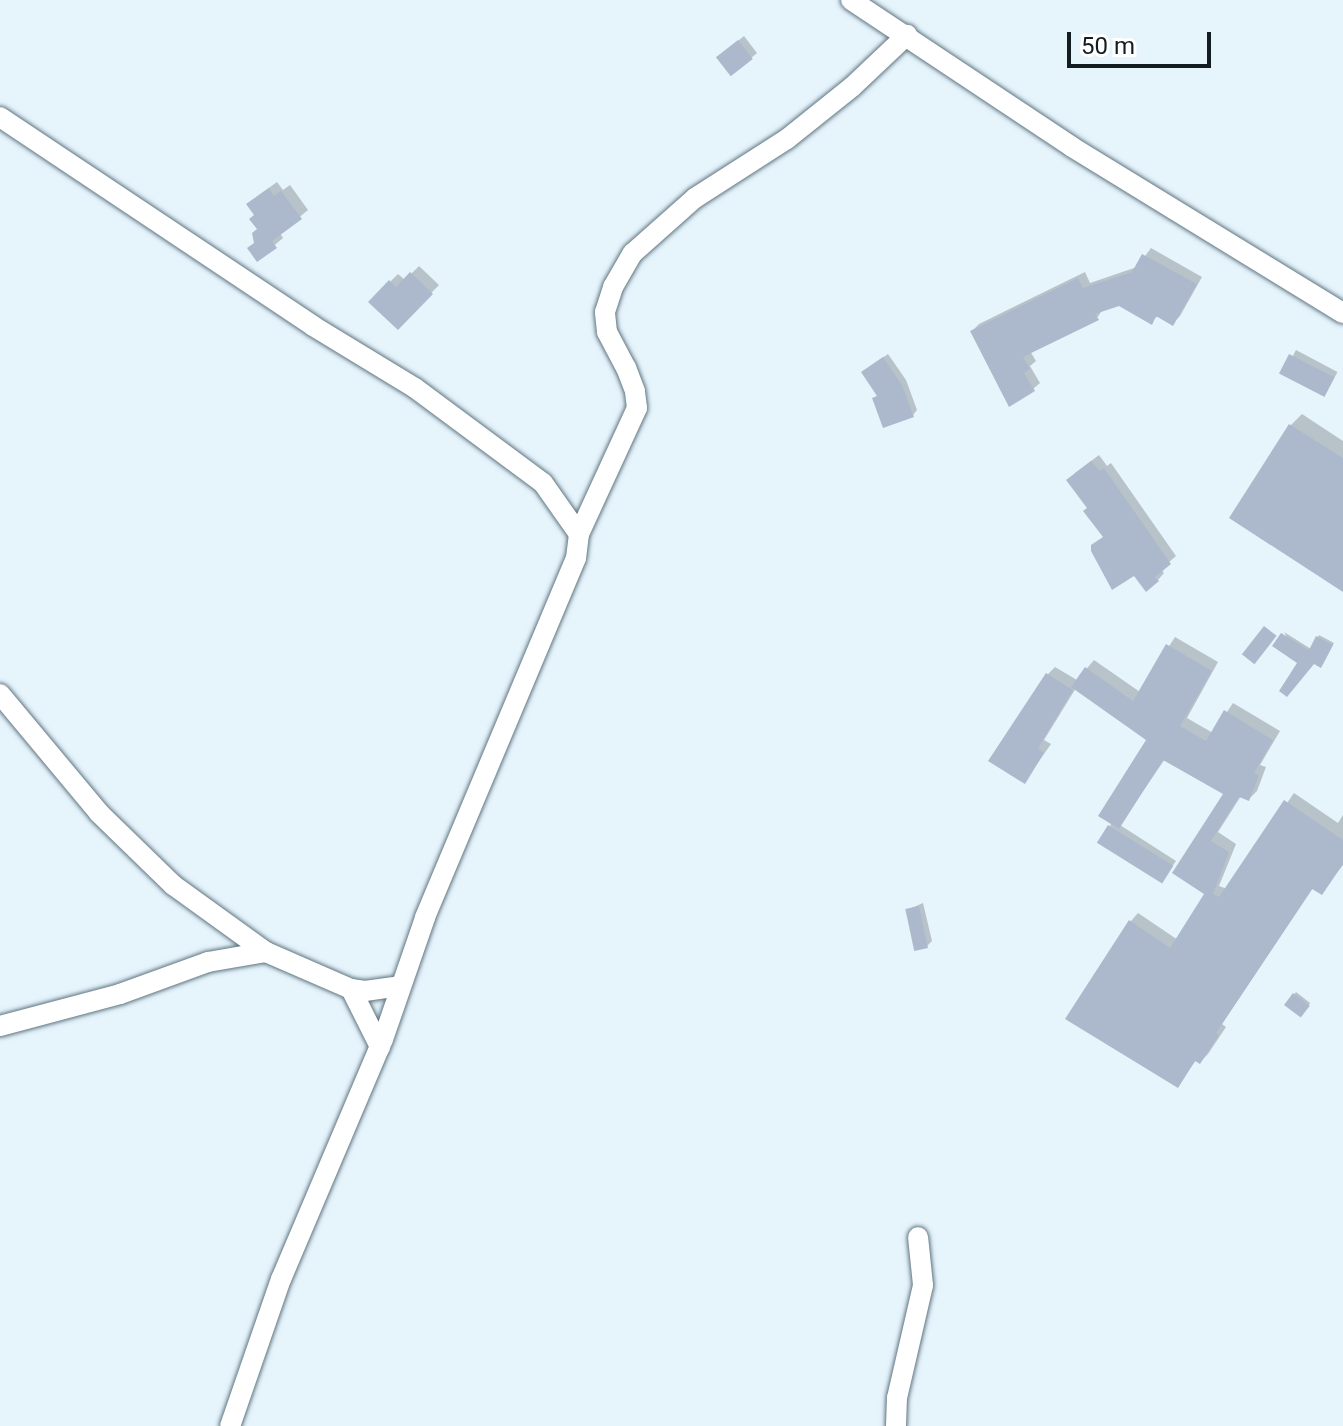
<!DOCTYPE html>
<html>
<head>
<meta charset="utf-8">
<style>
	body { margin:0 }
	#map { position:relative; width:1343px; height:1426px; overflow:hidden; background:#e6f4fc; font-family:Roboto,sans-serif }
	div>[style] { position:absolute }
	.shadow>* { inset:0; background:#0003; transform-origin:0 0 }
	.building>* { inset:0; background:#acb9cc; transform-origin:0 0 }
	.roads { filter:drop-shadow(0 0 2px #5f7580) drop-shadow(0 0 2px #5f7580) }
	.minor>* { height:20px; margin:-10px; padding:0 10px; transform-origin:10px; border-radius:10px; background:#fff }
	span { translate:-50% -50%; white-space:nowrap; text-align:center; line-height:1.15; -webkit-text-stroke:7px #fff; paint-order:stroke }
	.scale { position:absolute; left:1067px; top:32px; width:144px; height:36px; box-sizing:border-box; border:4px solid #131c20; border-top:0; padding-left:10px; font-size:24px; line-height:28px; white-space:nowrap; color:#131c20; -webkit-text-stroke:6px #fff; paint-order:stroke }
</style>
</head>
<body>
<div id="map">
	<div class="shadow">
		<div style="clip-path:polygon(744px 36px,757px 53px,732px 74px,723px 53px)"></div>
		<div style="clip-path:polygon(277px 182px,283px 190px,290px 185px,308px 210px,280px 233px,283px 238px,258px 259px,256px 197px)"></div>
		<div style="clip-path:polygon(1151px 248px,1202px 277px,1180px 316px,1173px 323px,1159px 315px,1151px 322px,1119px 304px,1103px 309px,1097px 318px,1030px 351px,1036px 361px,1030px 366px,1040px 383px,1033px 389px,972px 331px,979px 324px,1085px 272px,1090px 283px,1137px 267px)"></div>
		<div style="clip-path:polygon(419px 266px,439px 285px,398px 327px,371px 301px,398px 274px,405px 280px)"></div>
		<div style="left:1296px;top:350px;width:47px;height:28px;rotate:28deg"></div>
		<div style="clip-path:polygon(888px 354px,906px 380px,917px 410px,913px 415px,874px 398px,879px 394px,869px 367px)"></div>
		<div style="clip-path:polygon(1302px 414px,1343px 441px,1343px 589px,1232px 517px,1291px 425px)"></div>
		<div style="clip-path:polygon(1099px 455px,1107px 466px,1111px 463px,1176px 556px,1161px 569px,1164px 573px,1158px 580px,1105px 536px,1090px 508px,1075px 473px)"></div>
		<div style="clip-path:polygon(1284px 632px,1311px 649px,1319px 635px,1334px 643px,1323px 664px,1300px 662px)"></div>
		<div style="clip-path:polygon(1175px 637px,1218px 662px,1187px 718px,1213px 733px,1233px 703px,1280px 731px,1260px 765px,1266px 767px,1257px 791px,1249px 799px,1241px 796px,1218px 832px,1236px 844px,1219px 886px,1227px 889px,1294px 793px,1338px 823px,1343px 815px,1343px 865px,1321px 893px,1313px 888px,1222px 1024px,1226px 1027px,1208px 1054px,1200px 1062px,1197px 1059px,1177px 1085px,1131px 921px,1138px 913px,1178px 940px,1207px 894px,1174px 873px,1226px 793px,1165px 759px,1120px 825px,1176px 861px,1161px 882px,1110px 826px,1149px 739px,1076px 688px,1044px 740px,1051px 744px,1025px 781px,1048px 674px,1055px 667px,1077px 680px,1094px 660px,1140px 692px)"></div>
		<div style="clip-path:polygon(923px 903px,932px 941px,927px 946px,907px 910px)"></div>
		<div style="left:1296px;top:992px;width:18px;height:16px;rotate:38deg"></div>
	</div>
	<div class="building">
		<div style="left:738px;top:40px;width:24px;height:28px;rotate:52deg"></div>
		<div style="clip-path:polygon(269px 188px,274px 196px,281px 191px,302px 219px,272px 241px,277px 248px,257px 262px,247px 248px,254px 243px,252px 233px,257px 229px,249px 219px,254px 215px,246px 204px)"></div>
		<div style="clip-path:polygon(1142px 254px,1197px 284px,1173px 326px,1156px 316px,1152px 325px,1119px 306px,1095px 314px,1099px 320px,1023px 357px,1030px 369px,1024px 373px,1035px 391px,1009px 407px,970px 331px,1078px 278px,1083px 288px,1132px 272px)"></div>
		<div style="clip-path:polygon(410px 272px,433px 294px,398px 330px,368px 302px,389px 280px,396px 287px)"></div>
		<div style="left:1289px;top:354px;width:51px;height:22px;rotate:27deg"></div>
		<div style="clip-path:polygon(883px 357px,902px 385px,914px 417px,883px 428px,872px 398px,877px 396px,861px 372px)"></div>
		<div style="clip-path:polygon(1289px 424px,1343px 458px,1343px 592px,1229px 518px)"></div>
		<div style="clip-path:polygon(1091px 461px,1100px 471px,1104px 468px,1171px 564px,1155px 577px,1159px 581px,1146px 592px,1134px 576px,1112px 590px,1091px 551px,1091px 545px,1103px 537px,1083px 511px,1087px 508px,1066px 480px)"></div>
		<div style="left:1264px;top:626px;width:16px;height:36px;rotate:38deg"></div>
		<div style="clip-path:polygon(1281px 633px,1309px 650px,1316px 636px,1333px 645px,1321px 668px,1314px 664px,1287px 697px,1279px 691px,1297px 663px,1272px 646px)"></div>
		<div style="clip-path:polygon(1166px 644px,1212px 671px,1180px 726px,1206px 741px,1224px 710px,1273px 740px,1254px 773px,1259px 775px,1249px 801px,1239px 797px,1211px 841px,1229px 852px,1213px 894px,1219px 897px,1284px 800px,1343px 840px,1343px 864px,1322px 895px,1312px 889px,1216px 1033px,1219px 1035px,1200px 1064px,1195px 1061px,1178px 1088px,1065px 1019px,1129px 920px,1170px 948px,1204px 894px,1172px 873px,1223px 794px,1163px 760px,1119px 829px,1098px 816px,1146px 740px,1071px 687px,1085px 667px,1133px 701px)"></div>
		<div style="clip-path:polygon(1046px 673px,1073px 690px,1038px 748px,1044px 753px,1025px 784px,988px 761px)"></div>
		<div style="left:1108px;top:825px;width:77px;height:21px;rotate:32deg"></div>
		<div style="left:919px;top:906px;width:43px;height:14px;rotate:78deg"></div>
		<div style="left:1293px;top:993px;width:21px;height:15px;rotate:37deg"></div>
	</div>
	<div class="roads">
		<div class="minor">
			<div style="left:851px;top:0;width:265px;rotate:33.6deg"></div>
			<div style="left:1072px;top:147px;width:318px;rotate:31.5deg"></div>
			<div style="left:0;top:117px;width:376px;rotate:33.7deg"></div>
			<div style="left:313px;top:326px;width:119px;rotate:31.3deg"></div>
			<div style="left:415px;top:388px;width:159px;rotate:36.6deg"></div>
			<div style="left:543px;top:483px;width:62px;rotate:54.8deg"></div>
			<div style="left:579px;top:534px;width:24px;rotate:97deg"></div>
			<div style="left:576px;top:558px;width:390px;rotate:112.8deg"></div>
			<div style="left:425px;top:918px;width:128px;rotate:109.1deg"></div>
			<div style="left:383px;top:1039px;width:261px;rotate:113deg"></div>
			<div style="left:281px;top:1279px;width:156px;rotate:109.1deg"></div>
			<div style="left:579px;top:534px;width:139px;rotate:-65.3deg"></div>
			<div style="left:637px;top:408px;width:17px;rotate:-97deg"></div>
			<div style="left:635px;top:391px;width:25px;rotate:-111deg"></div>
			<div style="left:626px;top:368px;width:41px;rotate:-117.8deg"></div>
			<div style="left:607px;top:332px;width:20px;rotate:-96deg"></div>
			<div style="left:605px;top:312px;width:26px;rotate:-72deg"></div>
			<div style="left:613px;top:287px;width:39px;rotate:-60deg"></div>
			<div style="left:633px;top:253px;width:83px;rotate:-41.6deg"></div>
			<div style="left:695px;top:198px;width:109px;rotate:-32.7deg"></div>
			<div style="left:787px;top:139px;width:83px;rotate:-38.7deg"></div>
			<div style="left:852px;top:87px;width:76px;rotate:-43.4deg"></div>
			<div style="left:0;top:694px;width:155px;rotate:50.2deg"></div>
			<div style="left:99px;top:813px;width:103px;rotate:44.2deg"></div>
			<div style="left:173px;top:885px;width:115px;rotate:35.8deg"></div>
			<div style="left:351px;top:989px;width:65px;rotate:63.4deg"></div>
			<div style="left:0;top:1026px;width:124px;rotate:-14.9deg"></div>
			<div style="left:120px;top:994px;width:94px;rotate:-20deg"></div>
			<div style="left:208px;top:962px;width:59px;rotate:-9.8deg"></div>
			<div style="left:266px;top:952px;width:93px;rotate:23.5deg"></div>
			<div style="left:351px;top:989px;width:14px;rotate:8deg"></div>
			<div style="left:365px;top:991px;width:35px;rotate:-8deg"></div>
			<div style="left:896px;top:1426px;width:28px;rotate:-88deg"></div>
			<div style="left:897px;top:1398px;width:116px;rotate:-77deg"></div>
			<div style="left:923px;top:1285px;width:48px;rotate:-95.9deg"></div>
		</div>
	</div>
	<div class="scale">50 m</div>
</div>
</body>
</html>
